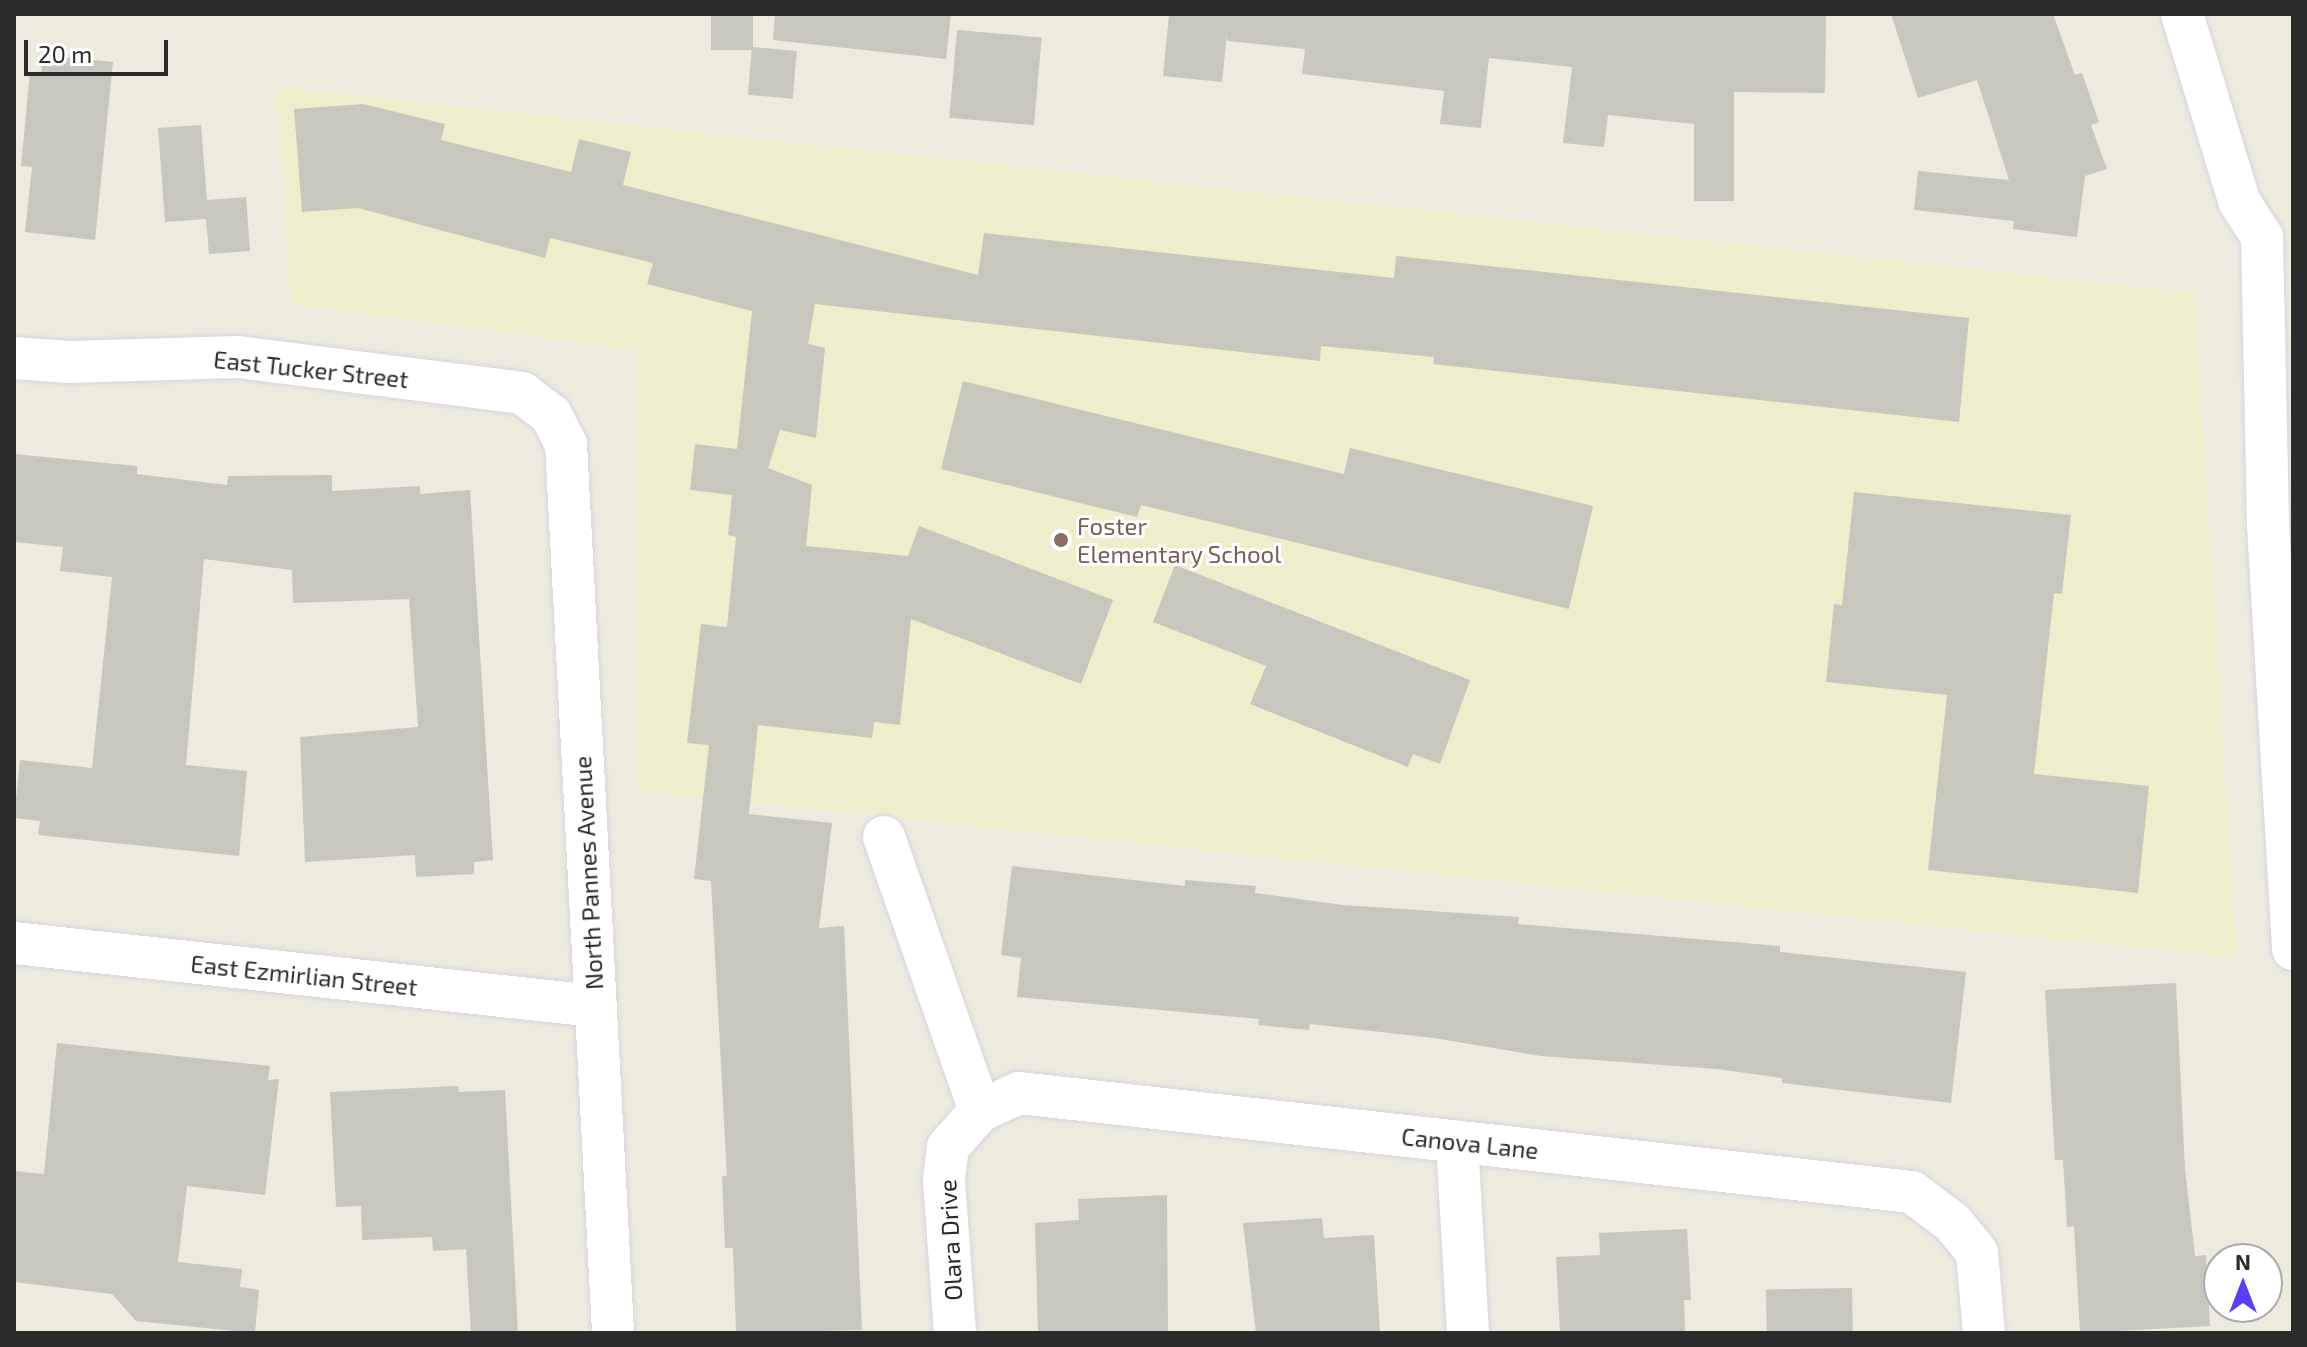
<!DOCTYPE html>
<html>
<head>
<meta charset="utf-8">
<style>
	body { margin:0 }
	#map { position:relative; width:2307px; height:1347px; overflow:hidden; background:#edebdd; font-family:"Exo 2",sans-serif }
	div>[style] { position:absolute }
	.education>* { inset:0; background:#eeeecd }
	.building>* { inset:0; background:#c8c7bd; transform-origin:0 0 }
	.roads { filter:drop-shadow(0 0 2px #d5d3e3) drop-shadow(0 0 2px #d5d3e3) }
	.minor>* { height:42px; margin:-21px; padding:0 21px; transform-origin:21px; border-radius:21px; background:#fff }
	.dots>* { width:22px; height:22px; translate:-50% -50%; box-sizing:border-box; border:4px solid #fff; border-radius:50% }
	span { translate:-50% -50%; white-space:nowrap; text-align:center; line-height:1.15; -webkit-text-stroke:6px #fff; paint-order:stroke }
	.street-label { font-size:24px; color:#2b2b2b }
	.education-label { font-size:24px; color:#785e54 }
	.left { translate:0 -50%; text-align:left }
	.frame { position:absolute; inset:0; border:16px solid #2b2b2b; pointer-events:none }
	.north { position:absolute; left:2203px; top:1243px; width:80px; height:80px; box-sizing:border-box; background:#fff; border:2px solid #aaa; border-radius:50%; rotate:0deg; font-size:22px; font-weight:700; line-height:32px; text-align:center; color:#2b2b2b }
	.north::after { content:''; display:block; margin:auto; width:28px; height:36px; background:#583ff8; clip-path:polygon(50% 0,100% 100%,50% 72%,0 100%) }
	.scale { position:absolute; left:24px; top:40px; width:144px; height:36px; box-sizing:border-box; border:4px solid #2b2b2b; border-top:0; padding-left:10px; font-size:24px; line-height:28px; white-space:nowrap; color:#2b2b2b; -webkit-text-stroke:6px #fff; paint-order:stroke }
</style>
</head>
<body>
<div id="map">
	<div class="education">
		<div style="clip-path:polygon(276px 87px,2194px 293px,2237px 958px,637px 791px,637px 350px,291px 304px)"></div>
	</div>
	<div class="building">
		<div style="left:711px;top:14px;width:42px;height:36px"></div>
		<div style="clip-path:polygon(775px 14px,951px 14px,946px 59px,773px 40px)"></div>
		<div style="clip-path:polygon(1169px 14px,1826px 14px,1825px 93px,1734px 92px,1734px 201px,1694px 201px,1694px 124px,1608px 115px,1604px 147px,1563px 143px,1572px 67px,1489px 58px,1481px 128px,1440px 124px,1444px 91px,1302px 74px,1305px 49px,1227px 41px,1227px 34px,1222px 82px,1163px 76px)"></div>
		<div style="clip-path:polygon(1891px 14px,2053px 14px,2075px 75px,2082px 73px,2099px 122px,2091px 125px,2107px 169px,2085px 176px,2077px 237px,2013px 229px,2014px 221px,1914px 210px,1918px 171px,2009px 180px,1977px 80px,1918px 98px)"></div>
		<div style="left:957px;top:30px;width:85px;height:88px;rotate:5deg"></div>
		<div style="left:752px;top:47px;width:45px;height:48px;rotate:5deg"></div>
		<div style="clip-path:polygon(43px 55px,113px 62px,95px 240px,25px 232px,32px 167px,21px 166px,30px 72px,41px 74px)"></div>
		<div style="clip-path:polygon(363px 104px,445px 124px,441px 140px,571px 172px,579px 139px,631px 152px,623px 185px,978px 275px,984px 233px,1394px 278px,1396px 256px,1969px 318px,1959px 422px,1433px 364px,1434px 357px,1321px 346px,1320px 361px,815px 304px,808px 344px,825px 348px,816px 438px,780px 430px,768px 468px,812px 485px,806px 546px,908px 556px,919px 526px,1113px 600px,1081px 684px,911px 619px,900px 725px,874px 722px,872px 738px,758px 725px,749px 814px,832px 823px,819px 928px,844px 926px,862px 1330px,736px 1333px,733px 1248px,725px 1248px,722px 1176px,727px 1176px,711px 881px,694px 879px,709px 745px,687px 743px,701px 624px,727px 627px,736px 537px,728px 535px,732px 495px,690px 490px,695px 444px,737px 449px,752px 311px,647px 284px,653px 263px,550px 238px,545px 258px,358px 208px,302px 212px,294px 109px)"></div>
		<div style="clip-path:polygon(201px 125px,207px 200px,246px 197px,250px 251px,209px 254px,206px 219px,165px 222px,158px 128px)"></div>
		<div style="clip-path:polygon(963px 381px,1344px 474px,1350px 448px,1593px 506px,1569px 609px,1141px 505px,1137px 517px,941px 469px)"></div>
		<div style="clip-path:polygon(14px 454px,137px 466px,137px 474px,227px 485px,228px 476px,332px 475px,332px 491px,420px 486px,420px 494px,470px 490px,493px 860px,474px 862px,474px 874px,416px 877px,415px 855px,305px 862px,300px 737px,418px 727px,409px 599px,293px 603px,292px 570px,204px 559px,186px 765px,247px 771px,239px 856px,38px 835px,40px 821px,14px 818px,20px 760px,92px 768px,112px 577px,60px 571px,63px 547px,14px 542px)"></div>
		<div style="clip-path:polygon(1854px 492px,2071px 515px,2062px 594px,2054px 593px,2034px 774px,2149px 786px,2138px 893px,1928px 870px,1947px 695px,1826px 682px,1834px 604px,1842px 605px)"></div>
		<div style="clip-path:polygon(1175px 565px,1470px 680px,1440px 764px,1413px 754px,1408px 767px,1250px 704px,1266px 666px,1153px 622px)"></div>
		<div style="clip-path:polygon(1012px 866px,1185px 886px,1185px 880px,1256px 886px,1255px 893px,1343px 905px,1519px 917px,1518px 924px,1780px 946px,1780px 952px,1966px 972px,1951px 1103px,1782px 1083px,1782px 1078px,1717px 1069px,1541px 1056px,1434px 1038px,1310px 1024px,1309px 1030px,1258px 1025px,1259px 1019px,1017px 997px,1021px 958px,1001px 955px)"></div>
		<div style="clip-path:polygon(2176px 983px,2185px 1169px,2195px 1256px,2206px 1255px,2210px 1326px,2080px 1333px,2074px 1226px,2067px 1227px,2063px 1160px,2055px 1160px,2045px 990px)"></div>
		<div style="clip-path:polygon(57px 1043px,270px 1066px,268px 1080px,279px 1079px,265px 1195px,187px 1186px,178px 1262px,242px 1269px,240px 1287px,259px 1290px,255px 1333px,136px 1321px,112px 1294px,14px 1282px,14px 1171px,44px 1174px)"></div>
		<div style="clip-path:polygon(458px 1086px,459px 1092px,505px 1090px,518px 1333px,471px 1333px,466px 1249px,433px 1251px,432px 1237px,362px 1240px,361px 1206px,336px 1207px,330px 1092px)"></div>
		<div style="clip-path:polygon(1167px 1195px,1168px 1333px,1038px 1333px,1035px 1223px,1079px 1220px,1078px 1199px)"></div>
		<div style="clip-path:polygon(1322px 1218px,1324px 1238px,1374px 1235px,1380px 1333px,1256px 1333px,1243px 1223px)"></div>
		<div style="clip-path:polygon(1687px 1229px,1691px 1300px,1684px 1300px,1685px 1333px,1560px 1333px,1556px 1257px,1600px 1255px,1599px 1233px)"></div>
		<div style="left:1852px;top:1288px;width:45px;height:86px;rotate:89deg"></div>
	</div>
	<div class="roads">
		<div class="minor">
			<div style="left:2182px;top:14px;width:195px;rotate:73deg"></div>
			<div style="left:2239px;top:201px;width:43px;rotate:57.4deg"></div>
			<div style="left:2262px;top:237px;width:289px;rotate:88.8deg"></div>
			<div style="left:2268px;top:526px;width:424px;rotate:86.6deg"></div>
			<div style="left:14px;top:358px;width:55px;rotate:4.2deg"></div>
			<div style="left:69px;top:362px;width:169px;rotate:-1.7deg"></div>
			<div style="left:238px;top:357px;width:286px;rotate:7.2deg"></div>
			<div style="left:522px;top:393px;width:36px;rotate:37deg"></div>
			<div style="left:551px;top:415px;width:33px;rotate:63deg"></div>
			<div style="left:566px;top:444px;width:890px;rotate:86.97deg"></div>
			<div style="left:884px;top:837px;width:290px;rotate:70.7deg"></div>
			<div style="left:14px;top:943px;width:583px;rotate:6.2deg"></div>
			<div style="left:1457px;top:1142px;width:191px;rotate:86.7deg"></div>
			<div style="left:955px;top:1333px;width:154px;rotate:-94.1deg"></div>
			<div style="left:944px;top:1179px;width:32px;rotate:-83deg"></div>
			<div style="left:948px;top:1147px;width:48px;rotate:-48.4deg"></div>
			<div style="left:980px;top:1111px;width:43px;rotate:-24.8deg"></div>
			<div style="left:1019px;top:1093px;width:898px;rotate:6.33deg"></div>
			<div style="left:1912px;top:1192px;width:51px;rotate:37.1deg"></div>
			<div style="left:1953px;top:1223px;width:38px;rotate:51deg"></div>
			<div style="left:1977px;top:1253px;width:80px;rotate:85deg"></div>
		</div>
	</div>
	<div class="dots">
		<div style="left:1061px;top:540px;background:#8d6e63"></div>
	</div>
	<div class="street-label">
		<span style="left:311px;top:369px;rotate:6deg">East Tucker Street</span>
		<span style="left:588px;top:873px;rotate:-93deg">North Pannes Avenue</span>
		<span style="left:304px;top:975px;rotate:6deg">East Ezmirlian Street</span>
		<span style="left:1470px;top:1143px;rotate:6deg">Canova Lane</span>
		<span style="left:950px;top:1240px;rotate:-93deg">Olara Drive</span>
	</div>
	<div class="education-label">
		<span class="left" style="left:1077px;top:540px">Foster<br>Elementary School</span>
	</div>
	<div class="frame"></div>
	<div class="north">N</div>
	<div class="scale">20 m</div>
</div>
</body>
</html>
